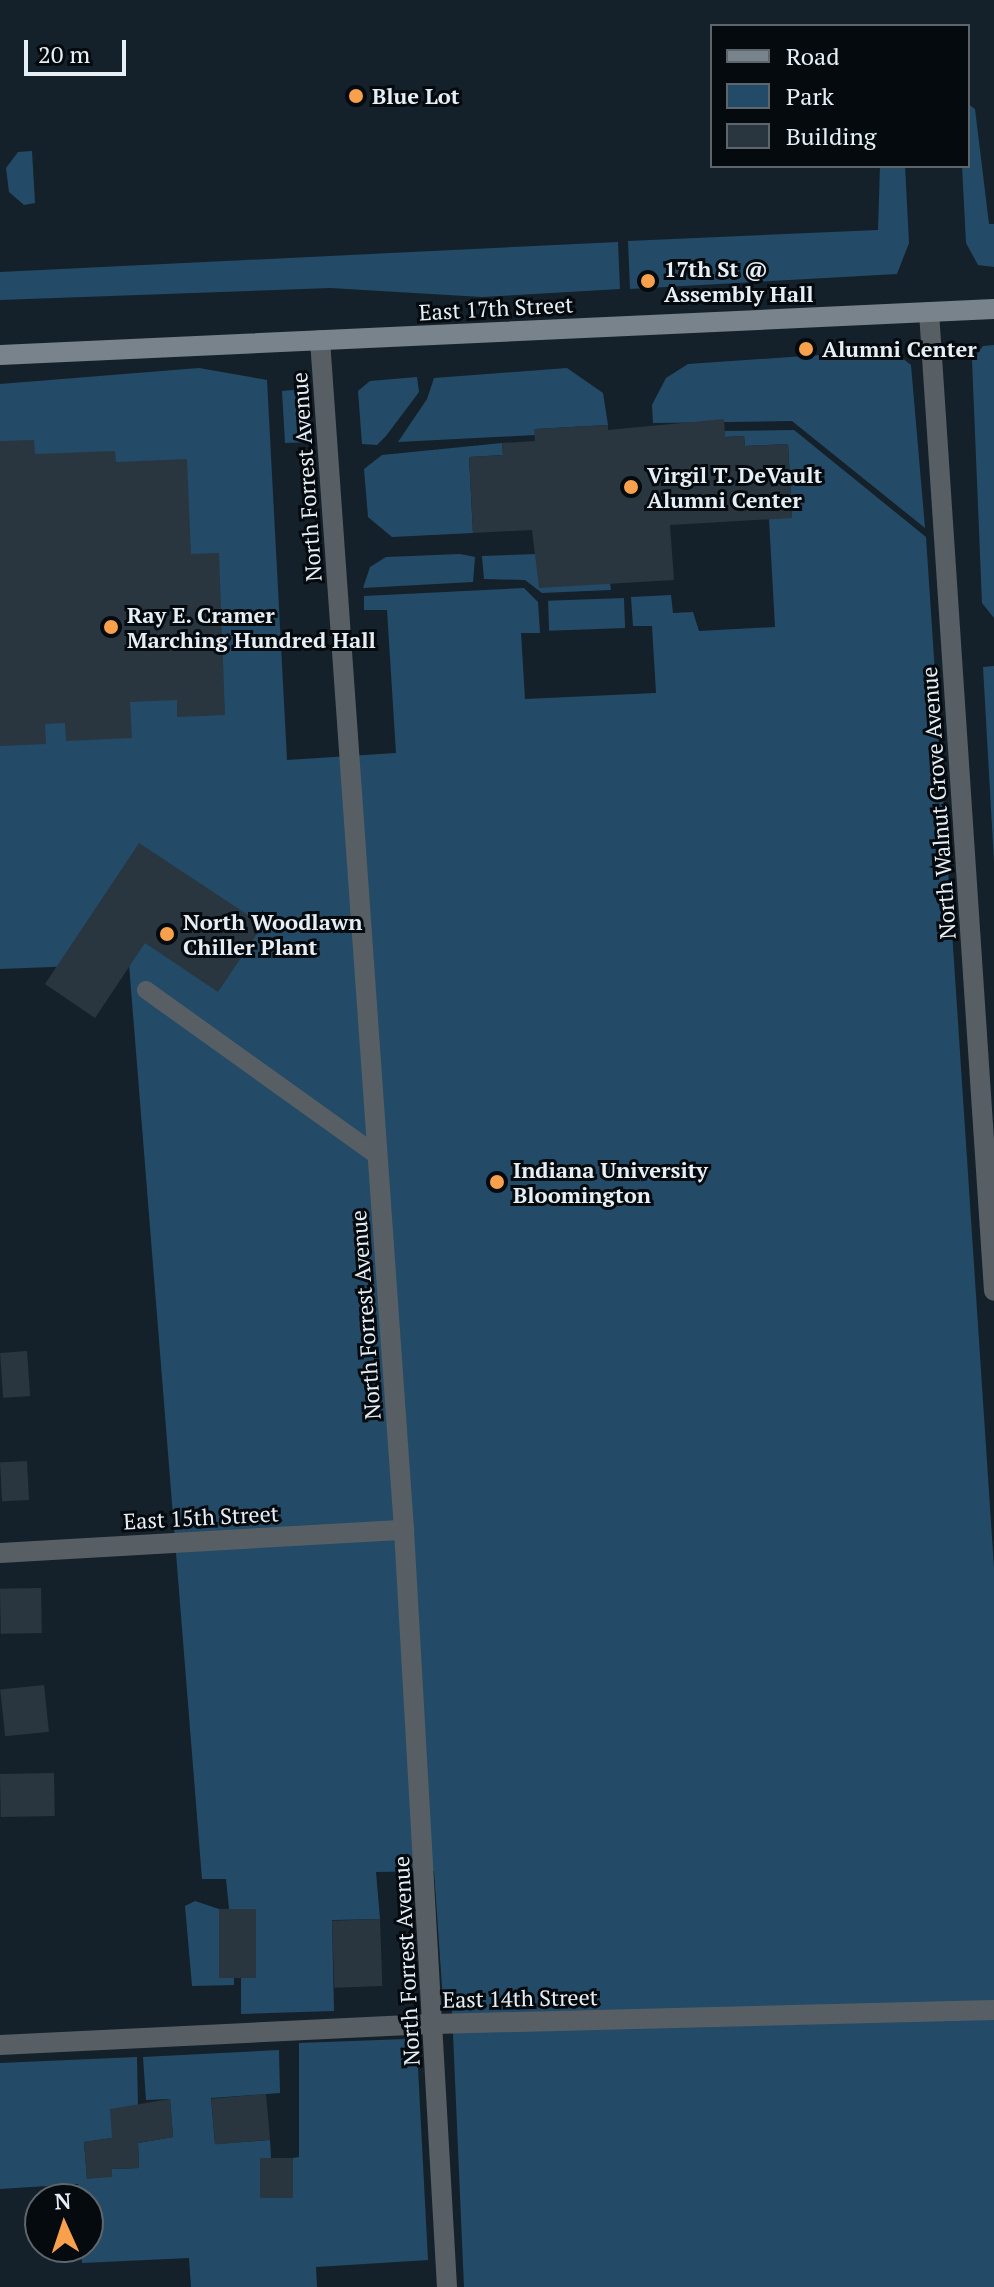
<!DOCTYPE html>
<html>
<head>
<meta charset="utf-8">
<style>
	body { margin:0 }
	#map { position:relative; width:994px; height:2287px; overflow:hidden; background:#15212a; font-family:"PT Serif",serif }
	div>[style] { position:absolute }
	.green>* { inset:0; background:#234b67; transform-origin:0 0 }
	.building>* { inset:0; background:#293640; transform-origin:0 0 }
	.service>* { height:18px; margin:-9px; padding:0 9px; transform-origin:9px; border-radius:9px; background:#585f64 }
	.minor>* { height:20px; margin:-10px; padding:0 10px; transform-origin:10px; border-radius:10px; background:#585f64 }
	.secondary>* { height:20px; margin:-10px; padding:0 10px; transform-origin:10px; border-radius:10px; background:#79838b }
	.dots>* { width:22px; height:22px; translate:-50% -50%; box-sizing:border-box; border:4px solid #050a0e; border-radius:50% }
	span { translate:-50% -50%; white-space:nowrap; text-align:center; line-height:1.15; -webkit-text-stroke:6px #050a0e; paint-order:stroke }
	.poi-label { font-size:22px; color:#e7eff6; font-weight:700 }
	.left { translate:0 -50%; text-align:left }
	.street-label { font-size:22px; color:#e7eff6 }
	.legend { position:absolute; left:710px; top:24px; width:260px; height:144px; box-sizing:border-box; background:#050a0e; border:2px solid #5f666b; margin:0; padding:10px 14px; list-style:none; font-size:24px; color:#e7eff6 }
	.legend li { display:flex; align-items:center; gap:16px; height:40px }
	.legend b { width:40px; border:2px solid #5f666b }
	.north { position:absolute; left:24px; top:2183px; width:80px; height:80px; box-sizing:border-box; background:#050a0e; border:2px solid #5f666b; border-radius:50%; rotate:357deg; font-size:22px; font-weight:700; line-height:32px; text-align:center; color:#e7eff6 }
	.north::after { content:''; display:block; margin:auto; width:28px; height:36px; background:#f8a04b; clip-path:polygon(50% 0,100% 100%,50% 72%,0 100%) }
	.scale { position:absolute; left:24px; top:40px; width:102px; height:36px; box-sizing:border-box; border:4px solid #e7eff6; border-top:0; padding-left:10px; font-size:24px; line-height:28px; white-space:nowrap; color:#e7eff6; -webkit-text-stroke:6px #050a0e; paint-order:stroke }
</style>
</head>
<body>
<div id="map">
	<div class="green">
		<div style="clip-path:polygon(968px 104px,975px 109px,989px 224px,994px 224px,994px 267px,978px 265px,966px 243px,962px 166px,968px 166px)"></div>
		<div style="clip-path:polygon(32px 151px,35px 203px,24px 205px,9px 192px,6px 168px,18px 152px)"></div>
		<div style="clip-path:polygon(880px 166px,905px 166px,909px 243px,897px 274px,630px 289px,628px 241px,878px 230px)"></div>
		<div style="clip-path:polygon(618px 242px,620px 289px,482px 297px,330px 288px,0 300px,0 272px)"></div>
		<div style="clip-path:polygon(994px 345px,994px 618px,982px 603px,972px 360px,983px 346px)"></div>
		<div style="clip-path:polygon(892px 350px,911px 365px,925px 528px,792px 421px,653px 423px,652px 405px,666px 378px,688px 364px)"></div>
		<div style="clip-path:polygon(199px 368px,267px 380px,287px 760px,396px 753px,387px 610px,364px 610px,364px 596px,524px 588px,538px 602px,540px 633px,521px 633px,525px 699px,656px 693px,652px 626px,633px 626px,631px 597px,671px 595px,673px 613px,693px 612px,699px 631px,775px 627px,769px 519px,792px 517px,788px 444px,745px 446px,744px 436px,725px 437px,724px 431px,794px 430px,926px 537px,994px 1568px,994px 2287px,464px 2287px,452px 2011px,443px 2001px,434px 1871px,376px 1872px,380px 1919px,332px 1920px,334px 2011px,241px 2014px,241px 1978px,256px 1978px,256px 1909px,229px 1909px,226px 1879px,202px 1879px,129px 964px,0 969px,0 384px)"></div>
		<div style="clip-path:polygon(567px 368px,603px 393px,608px 425px,535px 429px,535px 435px,398px 442px,427px 399px,434px 378px)"></div>
		<div style="clip-path:polygon(417px 377px,419px 392px,386px 436px,377px 445px,362px 444px,358px 391px,370px 381px)"></div>
		<div style="clip-path:polygon(305px 389px,312px 442px,285px 443px,282px 391px)"></div>
		<div style="clip-path:polygon(502px 443px,503px 455px,469px 457px,473px 533px,392px 537px,368px 517px,364px 469px,382px 455px)"></div>
		<div style="clip-path:polygon(460px 554px,475px 557px,473px 582px,363px 588px,370px 567px,386px 557px)"></div>
		<div style="clip-path:polygon(537px 554px,610px 583px,611px 590px,542px 593px,525px 580px,484px 579px,482px 556px)"></div>
		<div style="left:624px;top:598px;width:30px;height:76px;rotate:88deg"></div>
		<div style="clip-path:polygon(994px 666px,994px 862px,983px 667px)"></div>
		<div style="clip-path:polygon(195px 1901px,219px 1909px,219px 1978px,234px 1978px,234px 1985px,192px 1986px,185px 1906px)"></div>
		<div style="clip-path:polygon(406px 2039px,417px 2049px,428px 2260px,316px 2267px,317px 2287px,191px 2287px,189px 2258px,82px 2263px,81px 2247px,88px 2247px,88px 2199px,79px 2199px,78px 2184px,0 2189px,0 2063px,137px 2057px,138px 2107px,112px 2138px,84px 2142px,87px 2179px,112px 2169px,139px 2168px,138px 2143px,173px 2137px,170px 2099px,146px 2100px,143px 2057px,279px 2050px,280px 2093px,211px 2098px,215px 2144px,270px 2140px,271px 2158px,260px 2159px,261px 2198px,293px 2197px,293px 2158px,299px 2157px,299px 2043px)"></div>
	</div>
	<div class="building">
		<div style="clip-path:polygon(724px 419px,725px 437px,744px 436px,745px 446px,788px 444px,792px 518px,670px 525px,674px 580px,539px 588px,532px 530px,473px 533px,469px 457px,503px 455px,502px 443px,535px 441px,534px 429px,608px 425px,608px 430px)"></div>
		<div style="clip-path:polygon(34px 440px,35px 454px,115px 451px,116px 462px,187px 459px,191px 554px,219px 553px,225px 715px,177px 717px,177px 700px,130px 702px,132px 738px,66px 741px,65px 723px,45px 724px,46px 744px,0 746px,0 441px)"></div>
		<div style="clip-path:polygon(139px 843px,263px 925px,218px 992px,145px 943px,95px 1018px,45px 984px)"></div>
		<div style="left:27px;top:1351px;width:45px;height:27px;rotate:86deg"></div>
		<div style="left:27px;top:1461px;width:39px;height:27px;rotate:87deg"></div>
		<div style="left:41px;top:1588px;width:45px;height:41px;rotate:89deg"></div>
		<div style="left:44px;top:1685px;width:47px;height:44px;rotate:84deg"></div>
		<div style="left:54px;top:1773px;width:43px;height:54px;rotate:89deg"></div>
		<div style="left:219px;top:1909px;width:37px;height:69px"></div>
		<div style="left:380px;top:1919px;width:67px;height:48px;rotate:88deg"></div>
		<div style="left:266px;top:2094px;width:46px;height:55px;rotate:85deg"></div>
		<div style="clip-path:polygon(170px 2099px,173px 2137px,138px 2143px,139px 2168px,112px 2169px,112px 2177px,87px 2179px,84px 2142px,112px 2138px,110px 2109px)"></div>
		<div style="left:260px;top:2158px;width:33px;height:40px"></div>
	</div>
	<div class="service">
		<div style="left:146px;top:990px;width:285px;rotate:35.6deg"></div>
	</div>
	<div class="minor">
		<div style="left:929px;top:312px;width:981px;rotate:86.2deg"></div>
		<div style="left:320px;top:340px;width:1193px;rotate:85.96deg"></div>
		<div style="left:404px;top:1530px;width:758px;rotate:86.75deg"></div>
		<div style="left:0;top:1553px;width:405px;rotate:-3.3deg"></div>
		<div style="left:0;top:2045px;width:435px;rotate:-2.8deg"></div>
		<div style="left:434px;top:2024px;width:560px;rotate:-1.43deg"></div>
	</div>
	<div class="secondary">
		<div style="left:0;top:355px;width:995px;rotate:-2.65deg"></div>
	</div>
	<div class="dots">
		<div style="left:356px;top:96px;background:#f8a04b"></div>
		<div style="left:648px;top:281px;background:#f8a04b"></div>
		<div style="left:806px;top:349px;background:#f8a04b"></div>
		<div style="left:631px;top:487px;background:#f8a04b"></div>
		<div style="left:111px;top:627px;background:#f8a04b"></div>
		<div style="left:167px;top:934px;background:#f8a04b"></div>
		<div style="left:497px;top:1182px;background:#f8a04b"></div>
	</div>
	<div class="poi-label">
		<span class="left" style="left:372px;top:96px">Blue Lot</span>
		<span class="left" style="left:664px;top:281px">17th St @<br>Assembly Hall</span>
		<span class="left" style="left:822px;top:349px">Alumni Center</span>
		<span class="left" style="left:647px;top:487px">Virgil T. DeVault<br>Alumni Center</span>
		<span class="left" style="left:127px;top:627px">Ray E. Cramer<br>Marching Hundred Hall</span>
		<span class="left" style="left:183px;top:934px">North Woodlawn<br>Chiller Plant</span>
		<span class="left" style="left:513px;top:1182px">Indiana University<br>Bloomington</span>
	</div>
	<div class="street-label">
		<span style="left:496px;top:308px;rotate:-3deg">East 17th Street</span>
		<span style="left:306px;top:477px;rotate:-94deg">North Forrest Avenue</span>
		<span style="left:938px;top:803px;rotate:-94deg">North Walnut Grove Avenue</span>
		<span style="left:365px;top:1315px;rotate:-94deg">North Forrest Avenue</span>
		<span style="left:201px;top:1517px;rotate:-3deg">East 15th Street</span>
		<span style="left:406px;top:1961px;rotate:-93deg">North Forrest Avenue</span>
		<span style="left:520px;top:1998px;rotate:-1deg">East 14th Street</span>
	</div>
	<ul class="legend">
	<li><b style="height:10px;background:#79838b"></b>Road</li>
	<li><b style="height:22px;background:#234b67"></b>Park</li>
	<li><b style="height:22px;background:#293640"></b>Building</li>
	</ul>
	<div class="north">N</div>
	<div class="scale">20 m</div>
</div>
</body>
</html>
